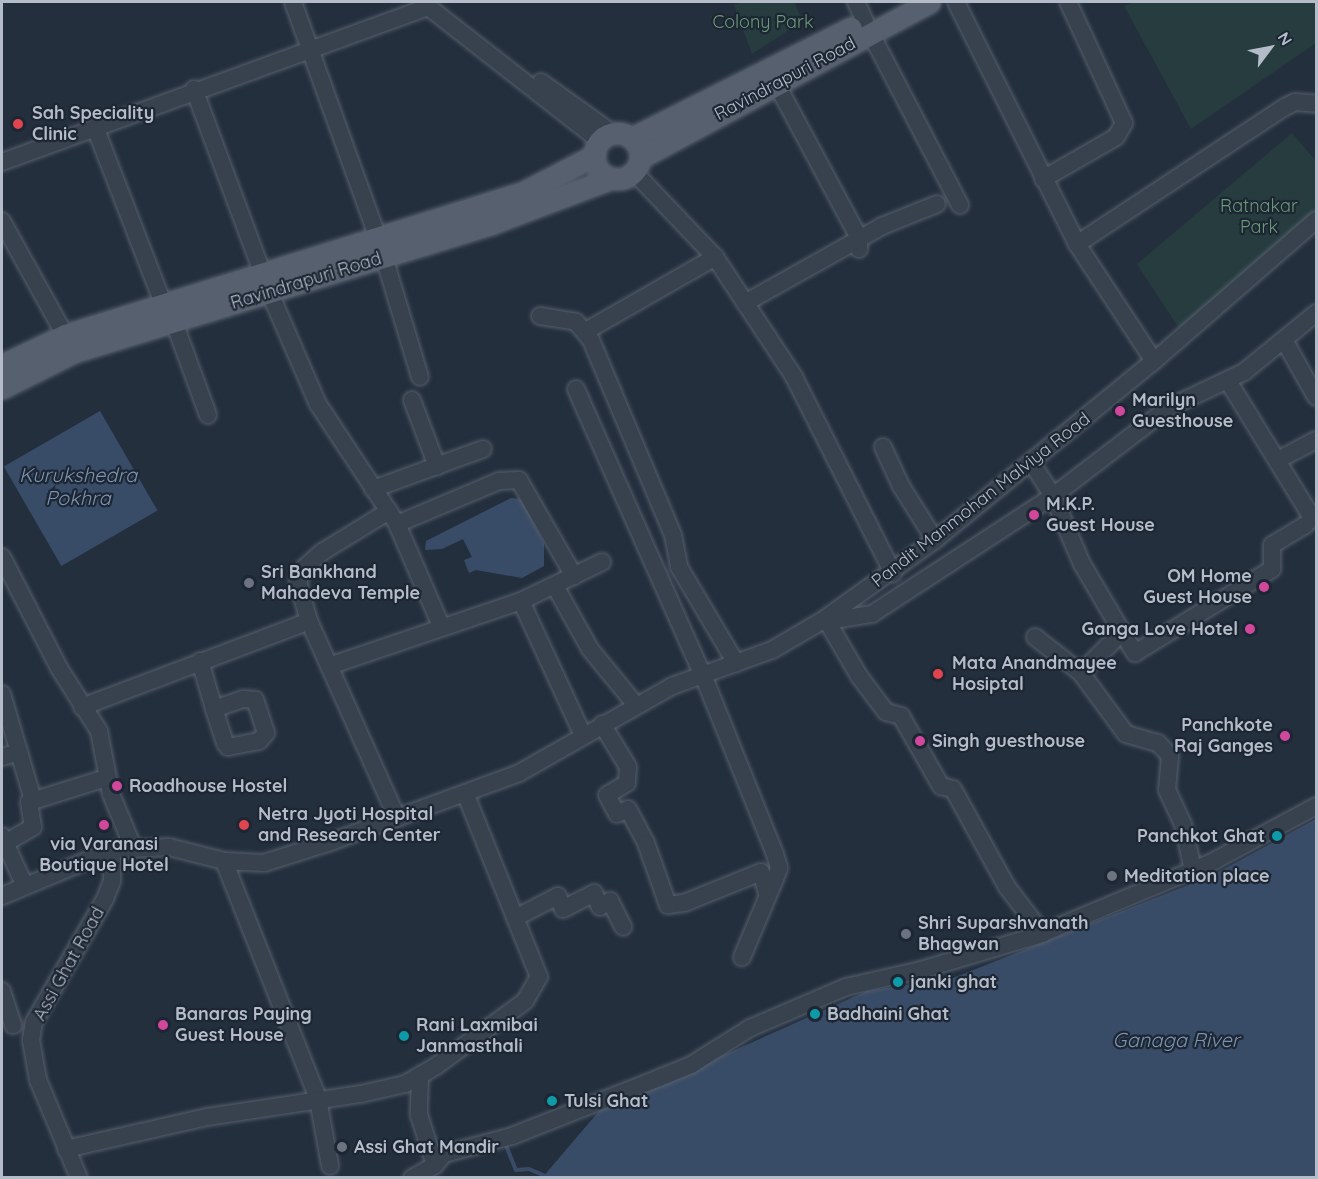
<!DOCTYPE html>
<html>
<head>
<meta charset="utf-8">
<style>
	body { margin:0 }
	#map { position:relative; width:1318px; height:1179px; overflow:hidden; background:#242f3e; font-family:Quicksand,sans-serif }
	div>[style] { position:absolute }
	.green>* { inset:0; background:#263c3f }
	.water>* { inset:0; background:#394c67; transform-origin:0 0 }
	.stream>* { height:4px; margin:-2px; padding:0 2px; transform-origin:2px; border-radius:2px; background:#394c67 }
	.roads { filter:drop-shadow(0 0 2px #565f6c) drop-shadow(0 0 2px #565f6c) }
	.minor>* { height:16px; margin:-8px; padding:0 8px; transform-origin:8px; border-radius:8px; background:#38414e }
	.major>* { height:21px; margin:-10.5px; padding:0 10.5px; transform-origin:10.5px; border-radius:10.5px; background:#56606e }
	.major>.ring { margin:-10.5px; padding:0; box-sizing:content-box; background:none; border:21px solid #56606e; border-radius:50% }
	.dots>* { width:16px; height:16px; translate:-50% -50%; box-sizing:border-box; border:3px solid #1d2633; border-radius:50% }
	span { translate:-50% -50%; white-space:nowrap; text-align:center; line-height:1.15; -webkit-text-stroke:4.5px #1d2633; paint-order:stroke }
	.park-label { font-size:18px; color:#6b9a76 }
	.street-label { font-size:18px; color:#b4bcc9 }
	.poi-label { font-size:18px; color:#b4bcc9; font-weight:700 }
	.left { translate:0 -50%; text-align:left }
	.right { translate:-100% -50%; text-align:right }
	.water-label { font-size:20px; color:#7c92b1; font-style:italic }
	.frame { position:absolute; inset:0; border:3px solid #b4bcc9; pointer-events:none }
	.north { position:absolute; left:1240px; top:18px; width:60px; height:60px; -webkit-text-stroke:4px #1d2633; paint-order:stroke; rotate:58deg; font-size:16px; font-weight:700; line-height:24px; text-align:center; color:#b4bcc9 }
	.north::after { content:''; display:block; margin:auto; width:21px; height:27px; background:#b4bcc9; clip-path:polygon(50% 0,100% 100%,50% 72%,0 100%) }
</style>
</head>
<body>
<div id="map">
	<div class="green">
		<div style="clip-path:polygon(742px 2px,794px 2px,803px 21px,752px 54px,734px 5px)"></div>
		<div style="clip-path:polygon(1135px 2px,1316px 2px,1316px 43px,1191px 129px,1124px 6px)"></div>
		<div style="clip-path:polygon(1292px 133px,1316px 161px,1316px 227px,1184px 336px,1137px 264px)"></div>
	</div>
	<div class="water">
		<div style="left:100px;top:411px;width:115px;height:111px;rotate:60deg"></div>
		<div style="clip-path:polygon(511px 498px,521px 499px,544px 543px,544px 566px,522px 578px,476px 570px,469px 573px,464px 560px,472px 557px,463px 539px,442px 549px,425px 550px,426px 541px)"></div>
		<div style="clip-path:polygon(1316px 819px,1316px 1177px,542px 1178px,600px 1110px,867px 991px,953px 978px,1211px 876px)"></div>
	</div>
	<div class="stream">
		<div style="left:505px;top:1143px;width:29px;rotate:68deg"></div>
		<div style="left:516px;top:1170px;width:13px;rotate:-4deg"></div>
		<div style="left:529px;top:1169px;width:23px;rotate:23deg"></div>
	</div>
	<div class="roads">
		<div class="minor">
			<div style="left:293px;top:2px;width:251px;rotate:70.2deg"></div>
			<div style="left:422px;top:2px;width:226px;rotate:38deg"></div>
			<div style="left:856px;top:2px;width:21px;rotate:65deg"></div>
			<div style="left:956px;top:2px;width:271px;rotate:63.4deg"></div>
			<div style="left:1077px;top:244px;width:140px;rotate:56.7deg"></div>
			<div style="left:871px;top:34px;width:193px;rotate:62.5deg"></div>
			<div style="left:541px;top:82px;width:87px;rotate:35.7deg"></div>
			<div style="left:776px;top:83px;width:176px;rotate:61.8deg"></div>
			<div style="left:859px;top:238px;width:11px;rotate:90deg"></div>
			<div style="left:194px;top:89px;width:215px;rotate:69.6deg"></div>
			<div style="left:269px;top:291px;width:123px;rotate:66.6deg"></div>
			<div style="left:318px;top:404px;width:144px;rotate:56.6deg"></div>
			<div style="left:397px;top:524px;width:113px;rotate:66.6deg"></div>
			<div style="left:95px;top:127px;width:189px;rotate:68.9deg"></div>
			<div style="left:2px;top:162px;width:452px;rotate:-20deg"></div>
			<div style="left:634px;top:172px;width:117px;rotate:46.4deg"></div>
			<div style="left:715px;top:257px;width:144px;rotate:56.6deg"></div>
			<div style="left:794px;top:377px;width:220px;rotate:63.2deg"></div>
			<div style="left:1043px;top:179px;width:84px;rotate:-29.9deg"></div>
			<div style="left:1116px;top:137px;width:16px;rotate:-60deg"></div>
			<div style="left:1124px;top:123px;width:133px;rotate:-114.8deg"></div>
			<div style="left:2px;top:221px;width:130px;rotate:61.1deg"></div>
			<div style="left:1077px;top:244px;width:249px;rotate:-33.4deg"></div>
			<div style="left:1285px;top:107px;width:11px;rotate:-27deg"></div>
			<div style="left:1295px;top:102px;width:21px;rotate:5deg"></div>
			<div style="left:384px;top:257px;width:125px;rotate:73.3deg"></div>
			<div style="left:745px;top:303px;width:157px;rotate:-29.3deg"></div>
			<div style="left:882px;top:226px;width:59px;rotate:-21.8deg"></div>
			<div style="left:540px;top:316px;width:36px;rotate:9deg"></div>
			<div style="left:576px;top:322px;width:23px;rotate:50deg"></div>
			<div style="left:591px;top:340px;width:212px;rotate:67.2deg"></div>
			<div style="left:673px;top:535px;width:33px;rotate:79deg"></div>
			<div style="left:679px;top:567px;width:112px;rotate:59.3deg"></div>
			<div style="left:174px;top:322px;width:99px;rotate:69.9deg"></div>
			<div style="left:586px;top:331px;width:149px;rotate:-29.8deg"></div>
			<div style="left:1284px;top:340px;width:65px;rotate:60.7deg"></div>
			<div style="left:1228px;top:381px;width:162px;rotate:58.4deg"></div>
			<div style="left:1313px;top:519px;width:4px;rotate:153deg"></div>
			<div style="left:576px;top:389px;width:313px;rotate:66.1deg"></div>
			<div style="left:703px;top:675px;width:193px;rotate:68.1deg"></div>
			<div style="left:775px;top:854px;width:15px;rotate:74deg"></div>
			<div style="left:779px;top:868px;width:12px;rotate:110deg"></div>
			<div style="left:775px;top:879px;width:85px;rotate:112.9deg"></div>
			<div style="left:412px;top:400px;width:71px;rotate:69.3deg"></div>
			<div style="left:883px;top:447px;width:43px;rotate:65.2deg"></div>
			<div style="left:901px;top:486px;width:64px;rotate:57.8deg"></div>
			<div style="left:1278px;top:460px;width:43px;rotate:-27.8deg"></div>
			<div style="left:1031px;top:462px;width:40px;rotate:57.1deg"></div>
			<div style="left:1053px;top:496px;width:74px;rotate:66.9deg"></div>
			<div style="left:1082px;top:564px;width:79px;rotate:59.5deg"></div>
			<div style="left:1122px;top:632px;width:58px;rotate:135deg"></div>
			<div style="left:1081px;top:673px;width:76px;rotate:53.6deg"></div>
			<div style="left:1126px;top:734px;width:33px;rotate:16deg"></div>
			<div style="left:1158px;top:743px;width:18px;rotate:47deg"></div>
			<div style="left:1170px;top:756px;width:34px;rotate:95deg"></div>
			<div style="left:1167px;top:790px;width:38px;rotate:65deg"></div>
			<div style="left:1183px;top:824px;width:47px;rotate:77.7deg"></div>
			<div style="left:373px;top:489px;width:117px;rotate:-20deg"></div>
			<div style="left:389px;top:511px;width:79px;rotate:148.5deg"></div>
			<div style="left:322px;top:552px;width:24px;rotate:138deg"></div>
			<div style="left:304px;top:568px;width:15px;rotate:113deg"></div>
			<div style="left:298px;top:582px;width:41px;rotate:74.2deg"></div>
			<div style="left:309px;top:621px;width:216px;rotate:65.9deg"></div>
			<div style="left:397px;top:524px;width:111px;rotate:-22.9deg"></div>
			<div style="left:499px;top:481px;width:20px;rotate:-3deg"></div>
			<div style="left:519px;top:480px;width:111px;rotate:60.2deg"></div>
			<div style="left:2px;top:557px;width:125px;rotate:62.8deg"></div>
			<div style="left:59px;top:668px;width:75px;rotate:57.6deg"></div>
			<div style="left:99px;top:731px;width:64px;rotate:79.2deg"></div>
			<div style="left:111px;top:794px;width:57px;rotate:67.5deg"></div>
			<div style="left:555px;top:586px;width:72px;rotate:60.9deg"></div>
			<div style="left:590px;top:649px;width:71px;rotate:50.7deg"></div>
			<div style="left:521px;top:601px;width:148px;rotate:65.2deg"></div>
			<div style="left:827px;top:621px;width:46px;rotate:-8.8deg"></div>
			<div style="left:872px;top:614px;width:216px;rotate:-33.1deg"></div>
			<div style="left:1053px;top:496px;width:145px;rotate:-37.4deg"></div>
			<div style="left:1168px;top:408px;width:84px;rotate:-25.3deg"></div>
			<div style="left:1244px;top:372px;width:93px;rotate:-39.3deg"></div>
			<div style="left:827px;top:621px;width:64px;rotate:59.8deg"></div>
			<div style="left:859px;top:676px;width:45px;rotate:53.1deg"></div>
			<div style="left:886px;top:712px;width:16px;rotate:15deg"></div>
			<div style="left:901px;top:716px;width:81px;rotate:60.3deg"></div>
			<div style="left:941px;top:786px;width:12px;rotate:14deg"></div>
			<div style="left:953px;top:789px;width:112px;rotate:61.1deg"></div>
			<div style="left:1007px;top:887px;width:59px;rotate:52.5deg"></div>
			<div style="left:1122px;top:632px;width:25px;rotate:58deg"></div>
			<div style="left:1135px;top:653px;width:161px;rotate:-31.5deg"></div>
			<div style="left:1272px;top:569px;width:24px;rotate:-90deg"></div>
			<div style="left:1272px;top:545px;width:39px;rotate:-31deg"></div>
			<div style="left:1035px;top:637px;width:58px;rotate:38deg"></div>
			<div style="left:200px;top:661px;width:50px;rotate:73.7deg"></div>
			<div style="left:214px;top:709px;width:36px;rotate:72deg"></div>
			<div style="left:225px;top:743px;width:5px;rotate:53deg"></div>
			<div style="left:228px;top:747px;width:32px;rotate:-11deg"></div>
			<div style="left:259px;top:741px;width:11px;rotate:-49deg"></div>
			<div style="left:266px;top:733px;width:35px;rotate:-108deg"></div>
			<div style="left:255px;top:700px;width:12px;rotate:-175deg"></div>
			<div style="left:243px;top:699px;width:31px;rotate:161deg"></div>
			<div style="left:329px;top:666px;width:203px;rotate:-18.7deg"></div>
			<div style="left:521px;top:601px;width:90px;rotate:-25.7deg"></div>
			<div style="left:2px;top:694px;width:110px;rotate:73.7deg"></div>
			<div style="left:82px;top:707px;width:243px;rotate:-20.7deg"></div>
			<div style="left:602px;top:724px;width:50px;rotate:58.8deg"></div>
			<div style="left:628px;top:767px;width:16px;rotate:94deg"></div>
			<div style="left:627px;top:783px;width:23px;rotate:149deg"></div>
			<div style="left:607px;top:795px;width:21px;rotate:62deg"></div>
			<div style="left:617px;top:814px;width:12px;rotate:-24deg"></div>
			<div style="left:628px;top:809px;width:38px;rotate:62deg"></div>
			<div style="left:646px;top:843px;width:66px;rotate:70.5deg"></div>
			<div style="left:668px;top:905px;width:16px;rotate:-7deg"></div>
			<div style="left:684px;top:903px;width:83px;rotate:-21.9deg"></div>
			<div style="left:761px;top:872px;width:25px;rotate:74deg"></div>
			<div style="left:2px;top:757px;width:18px;rotate:-16deg"></div>
			<div style="left:2px;top:836px;width:55px;rotate:65.3deg"></div>
			<div style="left:7px;top:842px;width:30px;rotate:-30deg"></div>
			<div style="left:33px;top:827px;width:25px;rotate:-99deg"></div>
			<div style="left:29px;top:802px;width:81px;rotate:-17.3deg"></div>
			<div style="left:224px;top:861px;width:256px;rotate:68.4deg"></div>
			<div style="left:318px;top:1099px;width:68px;rotate:79.8deg"></div>
			<div style="left:2px;top:896px;width:119px;rotate:-22.7deg"></div>
			<div style="left:112px;top:850px;width:57px;rotate:-3deg"></div>
			<div style="left:169px;top:847px;width:57px;rotate:14.3deg"></div>
			<div style="left:224px;top:861px;width:40px;rotate:2.9deg"></div>
			<div style="left:264px;top:863px;width:67px;rotate:-17.4deg"></div>
			<div style="left:328px;top:843px;width:203px;rotate:-20.1deg"></div>
			<div style="left:519px;top:773px;width:176px;rotate:-29.6deg"></div>
			<div style="left:672px;top:686px;width:106px;rotate:-19.8deg"></div>
			<div style="left:772px;top:650px;width:56px;rotate:-30.3deg"></div>
			<div style="left:820px;top:622px;width:141px;rotate:-35.5deg"></div>
			<div style="left:935px;top:540px;width:283px;rotate:-39.3deg"></div>
			<div style="left:1154px;top:361px;width:215px;rotate:-41deg"></div>
			<div style="left:515px;top:918px;width:48px;rotate:-27.1deg"></div>
			<div style="left:558px;top:896px;width:14px;rotate:69deg"></div>
			<div style="left:563px;top:909px;width:35px;rotate:-27deg"></div>
			<div style="left:594px;top:893px;width:15px;rotate:67deg"></div>
			<div style="left:600px;top:907px;width:12px;rotate:-31deg"></div>
			<div style="left:610px;top:901px;width:29px;rotate:63deg"></div>
			<div style="left:2px;top:991px;width:36px;rotate:72deg"></div>
			<div style="left:420px;top:1077px;width:38px;rotate:92deg"></div>
			<div style="left:419px;top:1115px;width:52px;rotate:72.3deg"></div>
			<div style="left:66px;top:1149px;width:145px;rotate:-12.8deg"></div>
			<div style="left:207px;top:1117px;width:156px;rotate:-8.5deg"></div>
			<div style="left:361px;top:1094px;width:45px;rotate:-12.8deg"></div>
			<div style="left:405px;top:1084px;width:36px;rotate:-30deg"></div>
			<div style="left:436px;top:1066px;width:110px;rotate:-36.1deg"></div>
			<div style="left:525px;top:1001px;width:28px;rotate:-60deg"></div>
			<div style="left:539px;top:977px;width:198px;rotate:-111.9deg"></div>
			<div style="left:79px;top:1178px;width:106px;rotate:-112.7deg"></div>
			<div style="left:38px;top:1080px;width:41px;rotate:-99.9deg"></div>
			<div style="left:31px;top:1040px;width:18px;rotate:-81deg"></div>
			<div style="left:34px;top:1022px;width:142px;rotate:-60deg"></div>
			<div style="left:105px;top:899px;width:19px;rotate:-69deg"></div>
			<div style="left:112px;top:881px;width:31px;rotate:-90deg"></div>
			<div style="left:412px;top:1178px;width:26px;rotate:-29deg"></div>
			<div style="left:435px;top:1165px;width:14px;rotate:-51deg"></div>
			<div style="left:444px;top:1154px;width:70px;rotate:-14.8deg"></div>
			<div style="left:512px;top:1136px;width:158px;rotate:-21.5deg"></div>
			<div style="left:659px;top:1078px;width:35px;rotate:-22deg"></div>
			<div style="left:691px;top:1065px;width:70px;rotate:-32.1deg"></div>
			<div style="left:750px;top:1028px;width:104px;rotate:-23.1deg"></div>
			<div style="left:846px;top:987px;width:77px;rotate:-12.8deg"></div>
			<div style="left:921px;top:970px;width:120px;rotate:-16.5deg"></div>
			<div style="left:1036px;top:936px;width:193px;rotate:-22.8deg"></div>
			<div style="left:1214px;top:861px;width:116px;rotate:-28.3deg"></div>
		</div>
		<div class="major">
			<div class="ring" style="left:594px;top:133px;width:25px;height:25px"></div>
			<div style="left:632px;top:138px;width:245px;rotate:-26.7deg"></div>
			<div style="left:640px;top:158px;width:329px;rotate:-28.3deg"></div>
			<div style="left:2px;top:365px;width:70px;rotate:-25.5deg"></div>
			<div style="left:65px;top:335px;width:479px;rotate:-17.3deg"></div>
			<div style="left:522px;top:193px;width:82px;rotate:-27.5deg"></div>
			<div style="left:2px;top:388px;width:80px;rotate:-26.6deg"></div>
			<div style="left:74px;top:352px;width:438px;rotate:-17.1deg"></div>
			<div style="left:493px;top:223px;width:127px;rotate:-20.7deg"></div>
		</div>
	</div>
	<div class="dots">
		<div style="left:18px;top:124px;background:#e0444e"></div>
		<div style="left:1120px;top:411px;background:#d1479c"></div>
		<div style="left:1034px;top:515px;background:#d1479c"></div>
		<div style="left:249px;top:583px;background:#6b7280"></div>
		<div style="left:1264px;top:587px;background:#d1479c"></div>
		<div style="left:1250px;top:629px;background:#d1479c"></div>
		<div style="left:938px;top:674px;background:#e0444e"></div>
		<div style="left:1285px;top:736px;background:#d1479c"></div>
		<div style="left:920px;top:741px;background:#d1479c"></div>
		<div style="left:117px;top:786px;background:#d1479c"></div>
		<div style="left:104px;top:825px;background:#d1479c"></div>
		<div style="left:244px;top:825px;background:#e0444e"></div>
		<div style="left:1277px;top:836px;background:#0f9aa8"></div>
		<div style="left:1112px;top:876px;background:#6b7280"></div>
		<div style="left:906px;top:934px;background:#6b7280"></div>
		<div style="left:898px;top:982px;background:#0f9aa8"></div>
		<div style="left:815px;top:1014px;background:#0f9aa8"></div>
		<div style="left:163px;top:1025px;background:#d1479c"></div>
		<div style="left:404px;top:1036px;background:#0f9aa8"></div>
		<div style="left:552px;top:1101px;background:#0f9aa8"></div>
		<div style="left:342px;top:1147px;background:#6b7280"></div>
	</div>
	<div class="park-label">
		<span style="left:763px;top:22px">Colony Park</span>
		<span style="left:1259px;top:217px">Ratnakar<br>Park</span>
	</div>
	<div class="street-label">
		<span style="left:785px;top:79px;rotate:-28deg">Ravindrapuri Road</span>
		<span style="left:306px;top:281px;rotate:-17deg">Ravindrapuri Road</span>
		<span style="left:981px;top:500px;rotate:-38deg">Pandit Manmohan Malviya Road</span>
		<span style="left:69px;top:964px;rotate:-61deg">Assi Ghat Road</span>
	</div>
	<div class="poi-label">
		<span class="left" style="left:32px;top:124px">Sah Speciality<br>Clinic</span>
		<span class="left" style="left:1132px;top:411px">Marilyn<br>Guesthouse</span>
		<span class="left" style="left:1046px;top:515px">M.K.P.<br>Guest House</span>
		<span class="left" style="left:261px;top:583px">Sri Bankhand<br>Mahadeva Temple</span>
		<span class="right" style="left:1252px;top:587px">OM Home<br>Guest House</span>
		<span class="right" style="left:1238px;top:629px">Ganga Love Hotel</span>
		<span class="left" style="left:952px;top:674px">Mata Anandmayee<br>Hosiptal</span>
		<span class="right" style="left:1273px;top:736px">Panchkote<br>Raj Ganges</span>
		<span class="left" style="left:932px;top:741px">Singh guesthouse</span>
		<span class="left" style="left:129px;top:786px">Roadhouse Hostel</span>
		<span class="left" style="left:258px;top:825px">Netra Jyoti Hospital<br>and Research Center</span>
		<span class="right" style="left:1265px;top:836px">Panchkot Ghat</span>
		<span style="left:104px;top:855px">via Varanasi<br>Boutique Hotel</span>
		<span class="left" style="left:1124px;top:876px">Meditation place</span>
		<span class="left" style="left:918px;top:934px">Shri Suparshvanath<br>Bhagwan</span>
		<span class="left" style="left:910px;top:982px">janki ghat</span>
		<span class="left" style="left:827px;top:1014px">Badhaini Ghat</span>
		<span class="left" style="left:175px;top:1025px">Banaras Paying<br>Guest House</span>
		<span class="left" style="left:416px;top:1036px">Rani Laxmibai<br>Janmasthali</span>
		<span class="left" style="left:564px;top:1101px">Tulsi Ghat</span>
		<span class="left" style="left:354px;top:1147px">Assi Ghat Mandir</span>
	</div>
	<div class="water-label">
		<span style="left:78px;top:486px">Kurukshedra<br>Pokhra</span>
		<span style="left:1176px;top:1039px">Ganaga River</span>
	</div>
	<div class="frame"></div>
	<div class="north">N</div>
</div>
</body>
</html>
